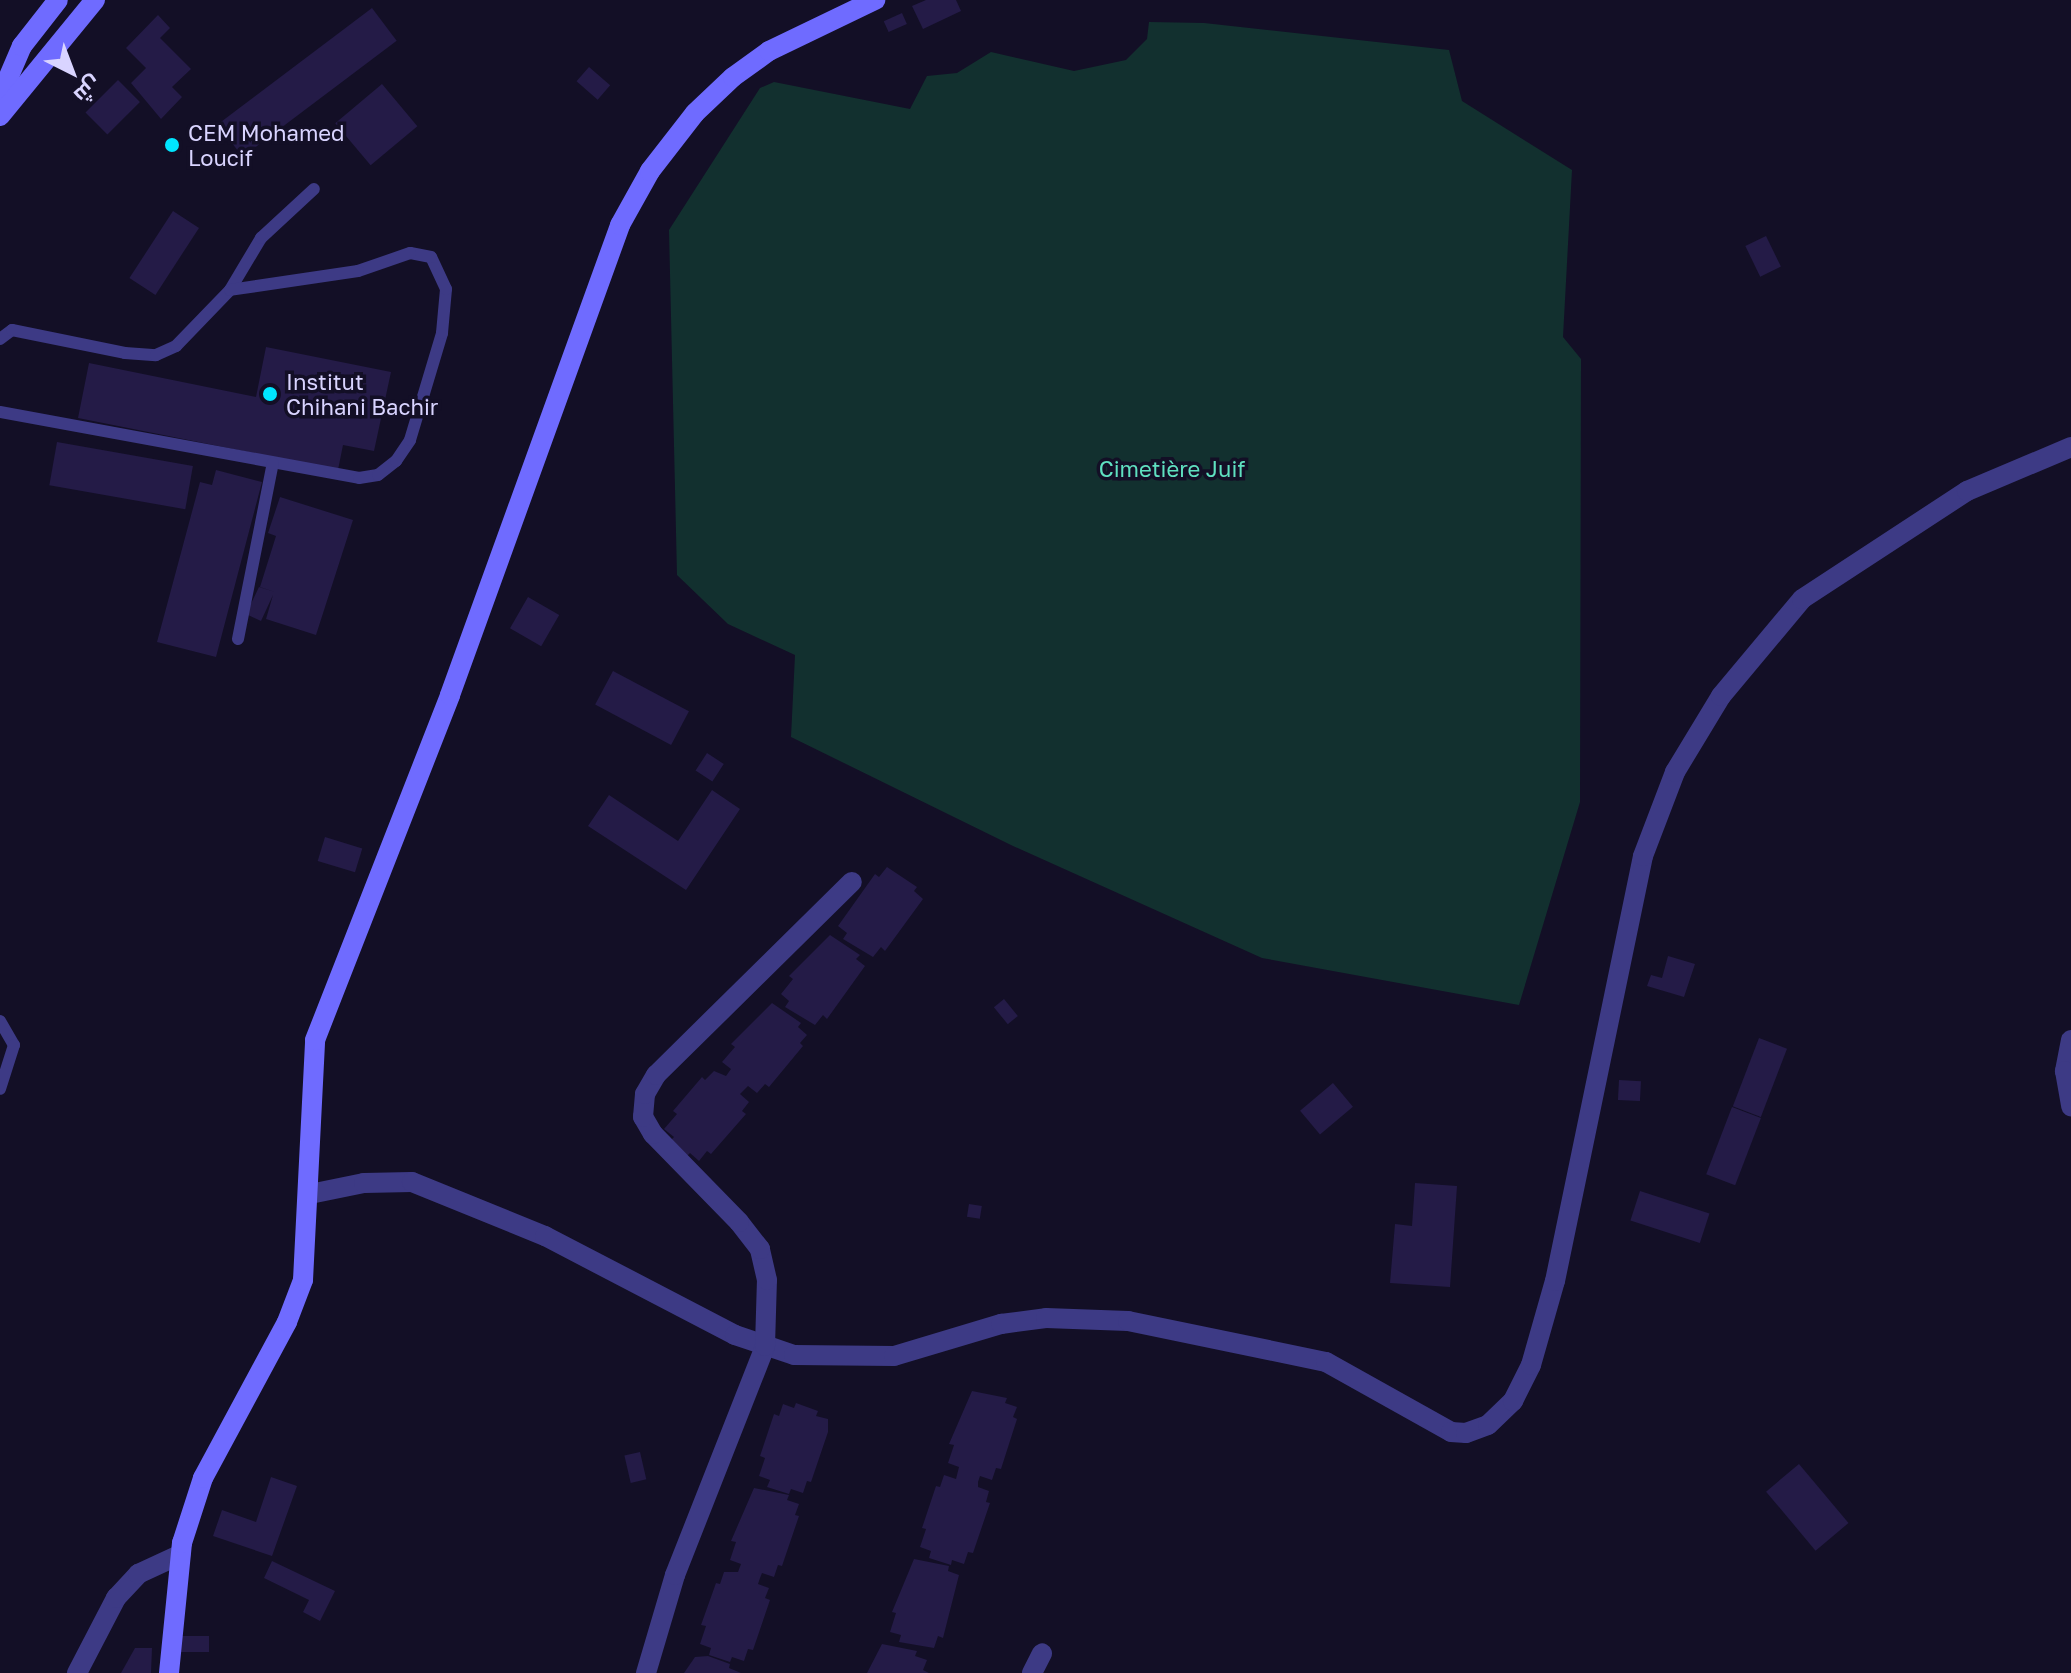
<!DOCTYPE html>
<html>
<head>
<meta charset="utf-8">
<style>
	body { margin:0 }
	#map { position:relative; width:2071px; height:1673px; overflow:hidden; background:#130f26; font-family:"Golos Text",Cairo,sans-serif }
	div>[style] { position:absolute }
	.green>* { inset:0; background:#12302f }
	.building>* { inset:0; background:#241b47; transform-origin:0 0 }
	.lane>* { height:12px; margin:-6px; padding:0 6px; transform-origin:6px; border-radius:6px; background:#3d3a85 }
	.street>* { height:20px; margin:-10px; padding:0 10px; transform-origin:10px; border-radius:10px; background:#3d3a85 }
	.secondary>* { height:20px; margin:-10px; padding:0 10px; transform-origin:10px; border-radius:10px; background:#6f6bff }
	.dots>* { width:22px; height:22px; translate:-50% -50%; box-sizing:border-box; border:4px solid #130f26; border-radius:50% }
	span { translate:-50% -50%; white-space:nowrap; text-align:center; line-height:1.15; -webkit-text-stroke:7px #130f26; paint-order:stroke }
	.poi-label { font-size:22px; color:#d9d4ff }
	.left { translate:0 -50%; text-align:left }
	.park-label { font-size:22px; color:#5fe0c0 }
	.north { position:absolute; left:32px; top:32px; width:80px; height:80px; -webkit-text-stroke:6px #130f26; paint-order:stroke; rotate:138deg; font-size:22px; font-weight:700; line-height:32px; text-align:center; color:#d9d4ff }
	.north::after { content:''; display:block; margin:auto; width:28px; height:36px; background:#d9d4ff; clip-path:polygon(50% 0,100% 100%,50% 72%,0 100%) }
</style>
</head>
<body>
<div id="map">
	<div class="green">
		<div style="clip-path:polygon(1149px 22px,1204px 23px,1449px 50px,1462px 101px,1572px 170px,1563px 337px,1581px 359px,1580px 802px,1519px 1005px,1262px 958px,1013px 846px,791px 737px,795px 655px,728px 624px,677px 575px,669px 230px,760px 88px,774px 82px,910px 109px,927px 76px,957px 73px,991px 52px,1074px 71px,1126px 60px,1147px 39px)"></div>
	</div>
	<div class="building">
		<div style="clip-path:polygon(926px 0,956px 0,961px 11px,923px 29px,912px 6px)"></div>
		<div style="left:372px;top:8px;width:41px;height:193px;rotate:53deg"></div>
		<div style="left:902px;top:13px;width:12px;height:20px;rotate:66deg"></div>
		<div style="clip-path:polygon(158px 15px,170px 28px,160px 38px,191px 69px,172px 87px,182px 97px,161px 119px,131px 83px,146px 68px,126px 48px)"></div>
		<div style="left:589px;top:67px;width:28px;height:19px;rotate:41deg"></div>
		<div style="left:118px;top:80px;width:31px;height:46px;rotate:45deg"></div>
		<div style="left:382px;top:84px;width:55px;height:61px;rotate:50deg"></div>
		<div style="left:173px;top:211px;width:31px;height:80px;rotate:33deg"></div>
		<div style="left:1766px;top:236px;width:34px;height:23px;rotate:64deg"></div>
		<div style="clip-path:polygon(266px 347px,391px 372px,374px 451px,343px 445px,338px 470px,78px 418px,89px 363px,256px 397px)"></div>
		<div style="left:57px;top:442px;width:138px;height:44px;rotate:10deg"></div>
		<div style="clip-path:polygon(216px 470px,262px 482px,216px 657px,157px 642px,200px 482px,212px 485px)"></div>
		<div style="clip-path:polygon(280px 497px,353px 520px,316px 635px,266px 619px,273px 595px,261px 621px,246px 614px,259px 587px,275px 592px,260px 587px,276px 536px,268px 533px)"></div>
		<div style="left:528px;top:597px;width:36px;height:36px;rotate:30deg"></div>
		<div style="left:613px;top:671px;width:86px;height:38px;rotate:28deg"></div>
		<div style="left:707px;top:753px;width:20px;height:21px;rotate:33deg"></div>
		<div style="clip-path:polygon(712px 790px,740px 809px,686px 890px,588px 826px,609px 795px,678px 841px)"></div>
		<div style="left:325px;top:837px;width:39px;height:25px;rotate:17deg"></div>
		<div style="clip-path:polygon(887px 867px,917px 887px,914px 891px,923px 899px,885px 951px,881px 947px,873px 957px,843px 939px,847px 933px,838px 926px,875px 874px,879px 877px)"></div>
		<div style="clip-path:polygon(830px 935px,860px 955px,856px 959px,865px 966px,827px 1019px,823px 1015px,815px 1025px,785px 1007px,789px 1001px,781px 994px,793px 979px,789px 976px)"></div>
		<div style="clip-path:polygon(1668px 956px,1695px 964px,1684px 997px,1647px 986px,1651px 975px,1662px 978px)"></div>
		<div style="left:1004px;top:999px;width:22px;height:13px;rotate:51deg"></div>
		<div style="clip-path:polygon(772px 1003px,801px 1023px,798px 1027px,807px 1035px,800px 1043px,803px 1046px,769px 1087px,765px 1084px,757px 1093px,748px 1086px,740px 1094px,749px 1102px,742px 1111px,746px 1114px,711px 1154px,707px 1151px,699px 1161px,690px 1153px,686px 1157px,669px 1142px,674px 1137px,664px 1129px,677px 1114px,673px 1111px,702px 1077px,705px 1080px,714px 1071px,726px 1076px,731px 1069px,722px 1062px,735px 1047px,731px 1044px)"></div>
		<div style="left:1759px;top:1038px;width:30px;height:73px;rotate:21deg"></div>
		<div style="left:1619px;top:1080px;width:22px;height:20px;rotate:3deg"></div>
		<div style="left:1333px;top:1083px;width:31px;height:43px;rotate:50deg"></div>
		<div style="left:1732px;top:1107px;width:31px;height:72px;rotate:21deg"></div>
		<div style="clip-path:polygon(1415px 1183px,1457px 1186px,1450px 1287px,1390px 1283px,1395px 1224px,1412px 1226px)"></div>
		<div style="left:1640px;top:1191px;width:73px;height:31px;rotate:18deg"></div>
		<div style="left:969px;top:1204px;width:13px;height:13px;rotate:9deg"></div>
		<div style="clip-path:polygon(972px 1391px,1007px 1398px,1005px 1403px,1017px 1407px,1013px 1417px,1017px 1419px,1001px 1469px,996px 1468px,992px 1480px,980px 1476px,978px 1482px,978px 1487px,989px 1491px,986px 1502px,990px 1503px,973px 1553px,968px 1552px,964px 1564px,952px 1560px,951px 1565px,929px 1558px,931px 1551px,920px 1547px,926px 1529px,922px 1528px,936px 1486px,940px 1487px,944px 1475px,956px 1479px,959px 1467px,948px 1463px,954px 1445px,949px 1444px)"></div>
		<div style="clip-path:polygon(796px 1403px,818px 1411px,816px 1416px,828px 1419px,828px 1432px,811px 1482px,807px 1481px,803px 1493px,791px 1489px,789px 1494px,767px 1487px,770px 1480px,759px 1476px,765px 1458px,760px 1456px,774px 1414px,779px 1416px,783px 1404px,794px 1408px)"></div>
		<div style="left:640px;top:1452px;width:28px;height:16px;rotate:77deg"></div>
		<div style="left:1799px;top:1464px;width:77px;height:43px;rotate:50deg"></div>
		<div style="clip-path:polygon(271px 1477px,297px 1486px,272px 1556px,213px 1536px,222px 1510px,256px 1522px)"></div>
		<div style="clip-path:polygon(754px 1488px,789px 1495px,787px 1500px,799px 1504px,795px 1515px,799px 1516px,782px 1566px,778px 1565px,774px 1577px,762px 1573px,760px 1578px,758px 1584px,769px 1588px,765px 1598px,770px 1600px,753px 1650px,748px 1649px,744px 1661px,732px 1657px,730px 1662px,709px 1655px,711px 1648px,700px 1644px,706px 1626px,701px 1625px,716px 1583px,720px 1584px,724px 1572px,738px 1572px,741px 1564px,730px 1560px,736px 1542px,731px 1541px)"></div>
		<div style="clip-path:polygon(914px 1559px,949px 1566px,948px 1571px,959px 1575px,943px 1638px,938px 1636px,934px 1648px,899px 1642px,901px 1635px,890px 1632px,896px 1613px,892px 1612px)"></div>
		<div style="clip-path:polygon(272px 1561px,335px 1591px,320px 1621px,303px 1612px,309px 1600px,264px 1578px)"></div>
		<div style="left:209px;top:1636px;width:16px;height:28px;rotate:90deg"></div>
		<div style="clip-path:polygon(882px 1644px,917px 1651px,915px 1656px,927px 1660px,923px 1670px,929px 1673px,867px 1673px)"></div>
		<div style="clip-path:polygon(135px 1648px,152px 1648px,151px 1673px,121px 1673px)"></div>
		<div style="clip-path:polygon(708px 1656px,730px 1664px,729px 1668px,741px 1673px,684px 1673px,695px 1657px)"></div>
	</div>
	<div class="lane">
		<div style="left:0;top:339px;width:15px;rotate:-37deg"></div>
		<div style="left:12px;top:330px;width:115px;rotate:11.5deg"></div>
		<div style="left:125px;top:353px;width:31px;rotate:4deg"></div>
		<div style="left:156px;top:355px;width:22px;rotate:-24deg"></div>
		<div style="left:176px;top:346px;width:78px;rotate:-46deg"></div>
		<div style="left:230px;top:290px;width:61px;rotate:-59.2deg"></div>
		<div style="left:261px;top:238px;width:72px;rotate:-42.8deg"></div>
		<div style="left:0;top:412px;width:365px;rotate:10.4deg"></div>
		<div style="left:359px;top:478px;width:19px;rotate:-9deg"></div>
		<div style="left:378px;top:475px;width:23px;rotate:-38deg"></div>
		<div style="left:396px;top:461px;width:25px;rotate:-56deg"></div>
		<div style="left:410px;top:440px;width:112px;rotate:-73.3deg"></div>
		<div style="left:442px;top:333px;width:44px;rotate:-84.8deg"></div>
		<div style="left:446px;top:289px;width:35px;rotate:-115deg"></div>
		<div style="left:431px;top:257px;width:21px;rotate:-169deg"></div>
		<div style="left:410px;top:253px;width:55px;rotate:160.9deg"></div>
		<div style="left:358px;top:271px;width:129px;rotate:171.6deg"></div>
		<div style="left:238px;top:639px;width:179px;rotate:-78.8deg"></div>
		<div style="left:0;top:1021px;width:28px;rotate:60deg"></div>
		<div style="left:14px;top:1045px;width:46px;rotate:107.7deg"></div>
	</div>
	<div class="street">
		<div style="left:2071px;top:1040px;width:32px;rotate:101deg"></div>
		<div style="left:2065px;top:1071px;width:36px;rotate:80deg"></div>
		<div style="left:310px;top:1194px;width:55px;rotate:-11.5deg"></div>
		<div style="left:364px;top:1183px;width:48px;rotate:-1.2deg"></div>
		<div style="left:412px;top:1182px;width:144px;rotate:22.1deg"></div>
		<div style="left:545px;top:1236px;width:214px;rotate:27.5deg"></div>
		<div style="left:735px;top:1335px;width:62px;rotate:18.7deg"></div>
		<div style="left:794px;top:1355px;width:100px;rotate:0.6deg"></div>
		<div style="left:894px;top:1356px;width:112px;rotate:-16.7deg"></div>
		<div style="left:1001px;top:1324px;width:45px;rotate:-7.6deg"></div>
		<div style="left:1046px;top:1318px;width:82px;rotate:2.1deg"></div>
		<div style="left:1128px;top:1321px;width:202px;rotate:11.7deg"></div>
		<div style="left:1326px;top:1362px;width:143px;rotate:29.2deg"></div>
		<div style="left:1451px;top:1432px;width:15px;rotate:4deg"></div>
		<div style="left:1466px;top:1433px;width:23px;rotate:-20deg"></div>
		<div style="left:1488px;top:1425px;width:35px;rotate:-44deg"></div>
		<div style="left:1513px;top:1401px;width:40px;rotate:-63.4deg"></div>
		<div style="left:1531px;top:1365px;width:87px;rotate:-74.1deg"></div>
		<div style="left:1555px;top:1281px;width:434px;rotate:-78.3deg"></div>
		<div style="left:1643px;top:856px;width:90px;rotate:-69.1deg"></div>
		<div style="left:1675px;top:772px;width:89px;rotate:-58.8deg"></div>
		<div style="left:1721px;top:696px;width:126px;rotate:-50.1deg"></div>
		<div style="left:1802px;top:599px;width:197px;rotate:-33.2deg"></div>
		<div style="left:1967px;top:491px;width:113px;rotate:-22.9deg"></div>
		<div style="left:77px;top:1673px;width:85px;rotate:-62.5deg"></div>
		<div style="left:116px;top:1598px;width:33px;rotate:-47deg"></div>
		<div style="left:138px;top:1574px;width:47px;rotate:-24.9deg"></div>
		<div style="left:646px;top:1673px;width:102px;rotate:-73.5deg"></div>
		<div style="left:675px;top:1575px;width:246px;rotate:-68.5deg"></div>
		<div style="left:765px;top:1346px;width:66px;rotate:-88.3deg"></div>
		<div style="left:767px;top:1280px;width:32px;rotate:-103deg"></div>
		<div style="left:760px;top:1249px;width:34px;rotate:-128deg"></div>
		<div style="left:739px;top:1222px;width:123px;rotate:-134.3deg"></div>
		<div style="left:653px;top:1134px;width:20px;rotate:-120deg"></div>
		<div style="left:643px;top:1117px;width:23px;rotate:-85deg"></div>
		<div style="left:645px;top:1094px;width:22px;rotate:-60deg"></div>
		<div style="left:656px;top:1075px;width:275px;rotate:-44.6deg"></div>
		<div style="left:1032px;top:1673px;width:22px;rotate:-63deg"></div>
	</div>
	<div class="secondary">
		<div style="left:0;top:97px;width:56px;rotate:-66.7deg"></div>
		<div style="left:22px;top:46px;width:58px;rotate:-52deg"></div>
		<div style="left:0;top:116px;width:150px;rotate:-50.7deg"></div>
		<div style="left:169px;top:1673px;width:131px;rotate:-84.3deg"></div>
		<div style="left:182px;top:1543px;width:68px;rotate:-72.1deg"></div>
		<div style="left:203px;top:1478px;width:177px;rotate:-61.7deg"></div>
		<div style="left:287px;top:1322px;width:45px;rotate:-69.1deg"></div>
		<div style="left:303px;top:1280px;width:240px;rotate:-87.1deg"></div>
		<div style="left:315px;top:1040px;width:370px;rotate:-68.6deg"></div>
		<div style="left:450px;top:695px;width:500px;rotate:-70.1deg"></div>
		<div style="left:620px;top:225px;width:62px;rotate:-60.9deg"></div>
		<div style="left:650px;top:171px;width:73px;rotate:-52.2deg"></div>
		<div style="left:695px;top:113px;width:52px;rotate:-43.5deg"></div>
		<div style="left:733px;top:77px;width:44px;rotate:-35.8deg"></div>
		<div style="left:769px;top:51px;width:118px;rotate:-25.7deg"></div>
	</div>
	<div class="dots">
		<div style="left:172px;top:145px;background:#00e5ff"></div>
		<div style="left:270px;top:394px;background:#00e5ff"></div>
	</div>
	<div class="poi-label">
		<span class="left" style="left:188px;top:145px">CEM Mohamed<br>Loucif</span>
		<span class="left" style="left:286px;top:394px">Institut<br>Chihani Bachir</span>
	</div>
	<div class="park-label">
		<span style="left:1172px;top:469px">Cimetière Juif</span>
	</div>
	<div class="north">ش</div>
</div>
</body>
</html>
